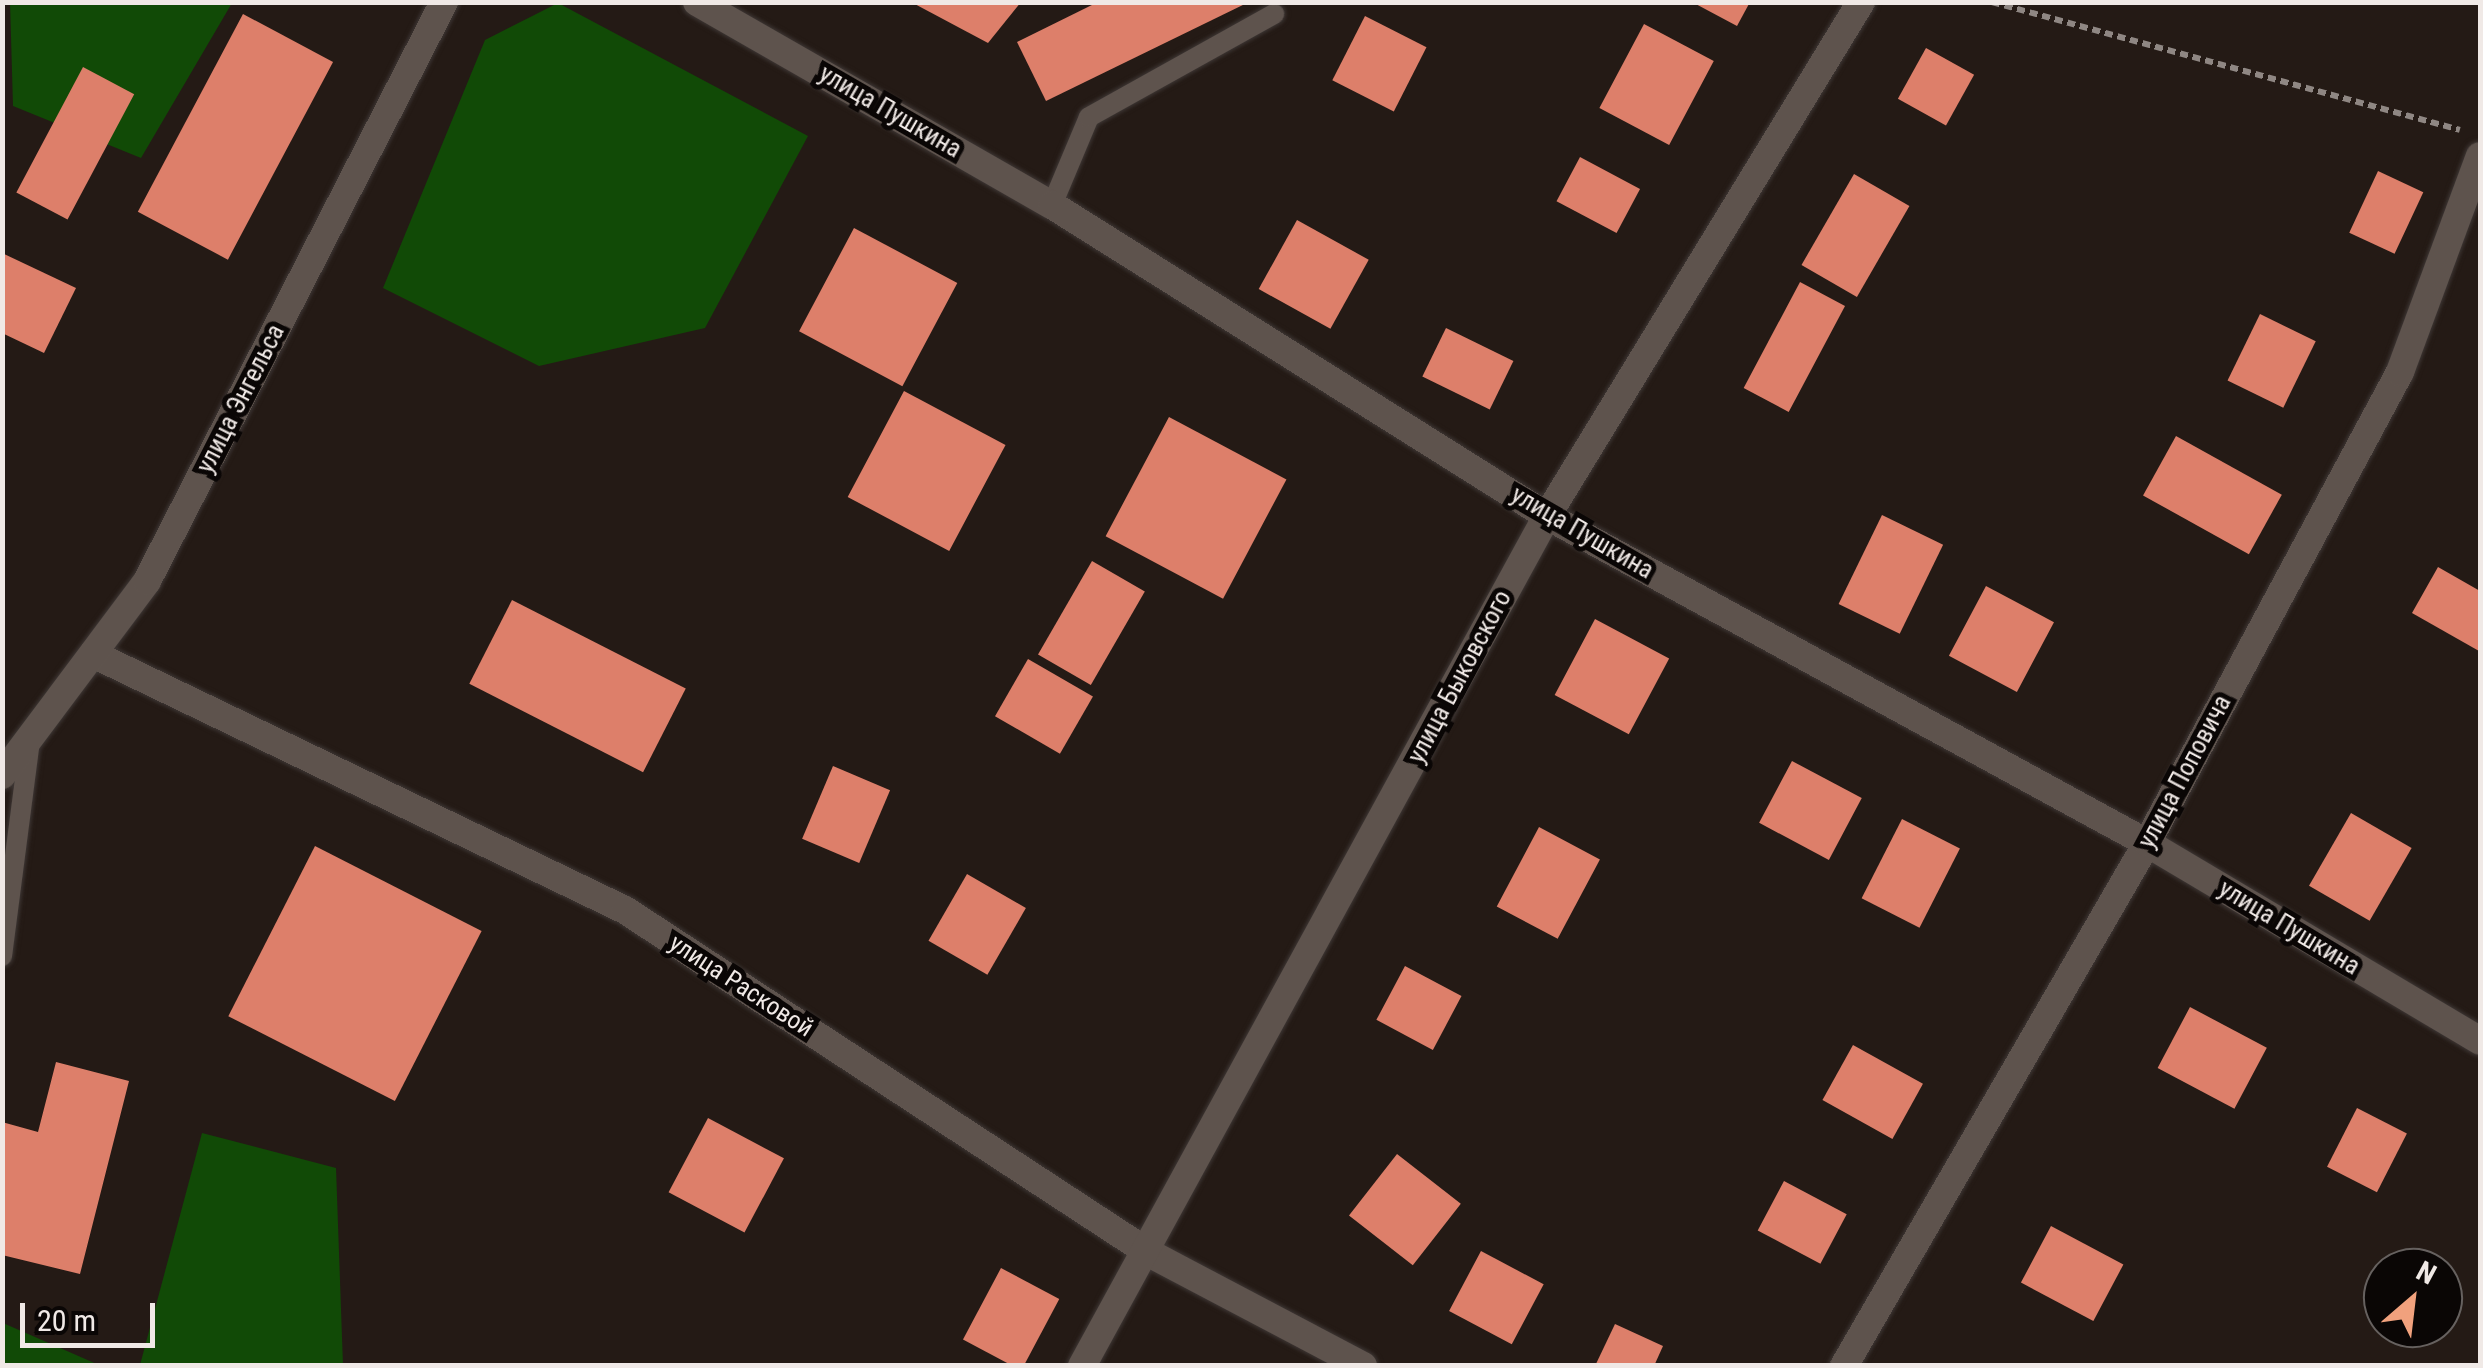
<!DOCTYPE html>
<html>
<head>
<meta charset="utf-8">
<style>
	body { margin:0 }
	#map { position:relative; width:2483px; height:1368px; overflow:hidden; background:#241a15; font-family:"Roboto Condensed",sans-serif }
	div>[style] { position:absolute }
	.green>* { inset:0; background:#114a06 }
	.building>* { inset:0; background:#dd7f6a; transform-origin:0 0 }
	.path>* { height:6px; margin-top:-3px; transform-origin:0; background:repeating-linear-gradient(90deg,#8f8783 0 8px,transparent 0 13px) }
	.roads { filter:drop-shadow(0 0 2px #3e3735) drop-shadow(0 0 2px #3e3735) }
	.service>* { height:20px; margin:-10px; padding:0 10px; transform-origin:10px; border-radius:10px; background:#5e534d }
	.minor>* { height:28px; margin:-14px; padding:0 14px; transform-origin:14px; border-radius:14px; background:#5e534d }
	span { translate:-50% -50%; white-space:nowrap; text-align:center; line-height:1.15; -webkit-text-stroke:10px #0a0605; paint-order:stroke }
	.street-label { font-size:25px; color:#f0e9e6 }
	.frame { position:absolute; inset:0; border:5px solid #f0e9e6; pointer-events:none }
	.north { position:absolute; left:2363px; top:1248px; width:100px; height:100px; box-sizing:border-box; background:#0a0605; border:2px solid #66615f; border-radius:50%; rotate:28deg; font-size:28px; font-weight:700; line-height:40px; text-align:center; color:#f0e9e6 }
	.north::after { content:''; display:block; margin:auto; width:35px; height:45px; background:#f1a17d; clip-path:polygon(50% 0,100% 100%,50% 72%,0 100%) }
	.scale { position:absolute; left:20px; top:1303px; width:135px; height:45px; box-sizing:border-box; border:5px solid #f0e9e6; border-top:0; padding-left:12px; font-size:30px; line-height:35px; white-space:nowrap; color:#f0e9e6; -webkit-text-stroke:8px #0a0605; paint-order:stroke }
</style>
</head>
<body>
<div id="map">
	<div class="green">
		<div style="clip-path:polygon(10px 2px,232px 3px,141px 158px,13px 106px)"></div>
		<div style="clip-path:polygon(558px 3px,808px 136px,705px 328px,539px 366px,383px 288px,485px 40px)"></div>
		<div style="clip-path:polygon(202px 1133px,336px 1168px,343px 1365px,140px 1365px)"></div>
		<div style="clip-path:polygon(2px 1323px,3px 1323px,99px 1365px,3px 1365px)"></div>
	</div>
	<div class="building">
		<div style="clip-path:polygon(911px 2px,1021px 2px,988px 43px)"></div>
		<div style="clip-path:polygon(1098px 2px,1249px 2px,1046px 101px,1017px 42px)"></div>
		<div style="clip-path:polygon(1692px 2px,1750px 2px,1737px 26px)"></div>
		<div style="left:243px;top:14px;width:102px;height:224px;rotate:28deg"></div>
		<div style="left:1365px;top:16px;width:69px;height:72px;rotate:27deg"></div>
		<div style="left:1644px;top:24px;width:79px;height:95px;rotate:28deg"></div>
		<div style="left:1926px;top:48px;width:55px;height:58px;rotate:29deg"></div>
		<div style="left:83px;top:67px;width:58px;height:142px;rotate:28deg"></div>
		<div style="left:1580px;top:157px;width:68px;height:50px;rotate:28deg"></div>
		<div style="left:2378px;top:171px;width:50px;height:68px;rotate:25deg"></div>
		<div style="left:1854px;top:174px;width:64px;height:105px;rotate:30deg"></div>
		<div style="left:1297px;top:220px;width:82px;height:79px;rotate:29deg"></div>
		<div style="left:854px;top:228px;width:117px;height:117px;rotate:28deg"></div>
		<div style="clip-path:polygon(2px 253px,76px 288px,44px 353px,2px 333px)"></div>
		<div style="left:1800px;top:282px;width:51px;height:120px;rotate:28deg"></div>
		<div style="left:2260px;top:314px;width:62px;height:74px;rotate:26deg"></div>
		<div style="left:1446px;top:328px;width:75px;height:54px;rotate:26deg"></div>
		<div style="left:904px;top:391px;width:115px;height:120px;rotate:28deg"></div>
		<div style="left:1169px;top:417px;width:133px;height:135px;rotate:28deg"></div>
		<div style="left:2176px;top:436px;width:121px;height:68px;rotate:29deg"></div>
		<div style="left:1882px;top:515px;width:68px;height:99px;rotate:26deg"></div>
		<div style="left:1092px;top:561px;width:61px;height:108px;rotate:30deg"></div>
		<div style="clip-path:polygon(2438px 567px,2480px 591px,2479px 651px,2412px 613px)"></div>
		<div style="left:1986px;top:586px;width:77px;height:79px;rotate:28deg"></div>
		<div style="left:512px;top:600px;width:195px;height:94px;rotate:27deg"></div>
		<div style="left:1595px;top:619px;width:84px;height:86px;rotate:28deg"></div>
		<div style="left:1028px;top:659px;width:75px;height:66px;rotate:30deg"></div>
		<div style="left:1792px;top:761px;width:79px;height:70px;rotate:28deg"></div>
		<div style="left:833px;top:766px;width:62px;height:79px;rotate:23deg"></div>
		<div style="left:2351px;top:813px;width:70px;height:84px;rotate:30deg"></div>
		<div style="left:1902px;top:819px;width:65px;height:89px;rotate:27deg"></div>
		<div style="left:1539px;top:827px;width:69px;height:90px;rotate:28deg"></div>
		<div style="left:315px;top:846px;width:187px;height:191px;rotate:27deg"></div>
		<div style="left:967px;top:874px;width:68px;height:77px;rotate:30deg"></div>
		<div style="left:1405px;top:966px;width:64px;height:61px;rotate:28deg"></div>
		<div style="left:2190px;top:1007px;width:87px;height:69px;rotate:28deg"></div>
		<div style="left:1853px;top:1045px;width:80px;height:63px;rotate:29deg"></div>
		<div style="clip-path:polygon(56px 1062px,129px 1081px,80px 1274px,2px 1255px,2px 1122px,38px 1132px)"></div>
		<div style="left:2357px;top:1108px;width:56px;height:66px;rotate:27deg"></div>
		<div style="left:708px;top:1118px;width:86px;height:84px;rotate:28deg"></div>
		<div style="left:1397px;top:1154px;width:81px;height:78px;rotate:38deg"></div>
		<div style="left:1784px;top:1181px;width:71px;height:56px;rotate:28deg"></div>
		<div style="left:2051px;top:1226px;width:82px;height:64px;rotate:28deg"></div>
		<div style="left:1481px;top:1251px;width:71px;height:68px;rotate:28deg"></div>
		<div style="left:1001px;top:1268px;width:66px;height:81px;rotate:28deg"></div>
		<div style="clip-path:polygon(1615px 1324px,1663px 1346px,1654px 1366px,1595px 1366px)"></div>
	</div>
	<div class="path">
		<div style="left:1992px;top:2px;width:485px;rotate:15.3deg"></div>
	</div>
	<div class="roads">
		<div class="service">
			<div style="left:1052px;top:205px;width:95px;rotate:-67.2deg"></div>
			<div style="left:1089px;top:117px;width:212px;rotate:-29.1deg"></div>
			<div style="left:2px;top:956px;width:217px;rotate:-82.6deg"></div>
		</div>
		<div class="minor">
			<div style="left:697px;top:2px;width:409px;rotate:29.8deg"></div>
			<div style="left:1052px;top:205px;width:585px;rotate:32.14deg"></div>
			<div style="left:1547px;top:516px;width:683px;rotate:28.59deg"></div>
			<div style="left:2147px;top:843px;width:387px;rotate:30.7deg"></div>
			<div style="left:93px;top:654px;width:590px;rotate:25.7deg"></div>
			<div style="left:625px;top:910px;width:626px;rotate:33.21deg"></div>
			<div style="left:1149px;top:1253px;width:242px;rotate:27.8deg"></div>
			<div style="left:2px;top:775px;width:242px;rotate:-53.2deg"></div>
			<div style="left:147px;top:581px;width:651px;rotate:-62.84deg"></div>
			<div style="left:1082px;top:1366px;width:969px;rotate:-61.32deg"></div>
			<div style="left:1547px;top:516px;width:602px;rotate:-58.58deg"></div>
			<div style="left:1844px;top:1366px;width:604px;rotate:-59.91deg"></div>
			<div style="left:2147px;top:843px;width:535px;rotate:-61.76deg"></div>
			<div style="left:2400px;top:372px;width:230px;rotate:-69.7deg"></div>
		</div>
	</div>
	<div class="street-label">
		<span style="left:890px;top:112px;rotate:30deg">улица Пушкина</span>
		<span style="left:241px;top:399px;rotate:-63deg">улица Энгельса</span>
		<span style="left:1582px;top:533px;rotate:30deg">улица Пушкина</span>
		<span style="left:1460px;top:677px;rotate:-62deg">улица Быковского</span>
		<span style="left:2185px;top:772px;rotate:-62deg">улица Поповича</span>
		<span style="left:2289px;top:928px;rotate:31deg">улица Пушкина</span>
		<span style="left:741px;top:986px;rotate:33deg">улица Расковой</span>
	</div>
	<div class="frame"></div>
	<div class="north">N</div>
	<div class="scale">20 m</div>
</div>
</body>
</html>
